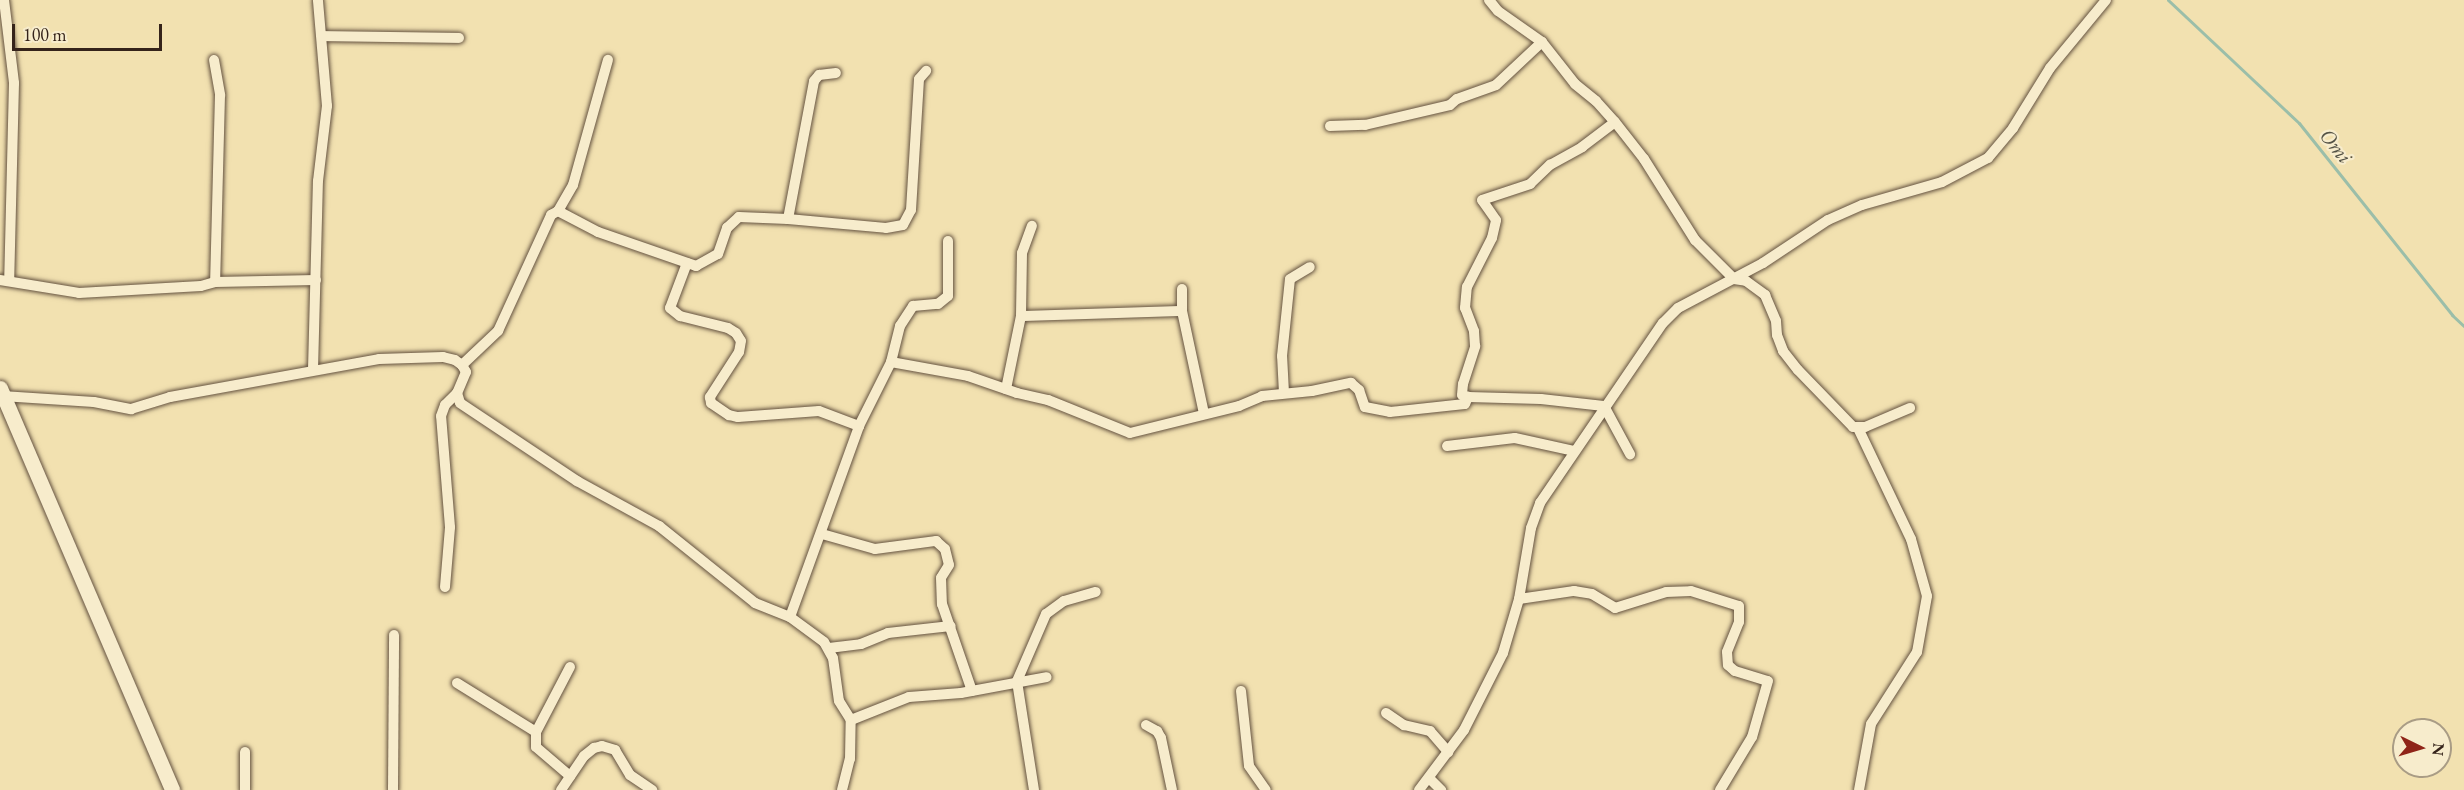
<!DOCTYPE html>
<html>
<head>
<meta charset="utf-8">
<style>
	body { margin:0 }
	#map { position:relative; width:2464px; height:790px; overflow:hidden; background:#f2e1b0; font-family:"EB Garamond",serif }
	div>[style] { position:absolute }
	.stream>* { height:3px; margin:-1.5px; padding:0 1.5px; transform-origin:1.5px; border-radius:1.5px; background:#9bbea9 }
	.roads { filter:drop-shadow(0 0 2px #645240) drop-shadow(0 0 2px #645240) }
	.minor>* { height:10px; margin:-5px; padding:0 5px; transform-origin:5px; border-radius:5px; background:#f7eccc }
	.secondary>* { height:15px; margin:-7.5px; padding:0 7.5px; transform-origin:7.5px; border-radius:7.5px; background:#f7eccc }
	span { translate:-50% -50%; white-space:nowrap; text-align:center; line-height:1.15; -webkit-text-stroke:4.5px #f7eccc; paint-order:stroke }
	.water-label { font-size:21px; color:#545245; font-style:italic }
	.north { position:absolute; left:2392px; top:718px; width:60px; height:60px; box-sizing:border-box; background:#f7eccc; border:2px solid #a99c85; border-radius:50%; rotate:95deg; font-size:16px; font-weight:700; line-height:24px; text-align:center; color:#35231a }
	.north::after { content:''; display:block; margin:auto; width:21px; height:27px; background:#8f2418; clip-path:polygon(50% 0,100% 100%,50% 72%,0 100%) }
	.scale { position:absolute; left:12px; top:24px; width:150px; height:27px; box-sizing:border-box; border:3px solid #35231a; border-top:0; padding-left:8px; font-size:18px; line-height:21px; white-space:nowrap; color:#35231a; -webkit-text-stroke:4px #f7eccc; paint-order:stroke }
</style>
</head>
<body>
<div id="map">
	<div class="stream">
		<div style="left:2168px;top:0;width:180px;rotate:43.2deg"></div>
		<div style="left:2299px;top:123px;width:246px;rotate:51.4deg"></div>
		<div style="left:2452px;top:315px;width:16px;rotate:43deg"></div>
	</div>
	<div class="roads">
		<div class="minor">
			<div style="left:4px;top:0;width:84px;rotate:83.1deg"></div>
			<div style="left:14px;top:83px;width:198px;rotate:91.4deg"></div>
			<div style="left:1489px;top:0;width:14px;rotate:51deg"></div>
			<div style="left:1498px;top:11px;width:54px;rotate:35.2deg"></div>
			<div style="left:1542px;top:42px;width:53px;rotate:51.8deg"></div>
			<div style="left:1575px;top:84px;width:27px;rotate:39deg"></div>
			<div style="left:1596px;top:101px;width:28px;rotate:48deg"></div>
			<div style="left:1615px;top:122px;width:47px;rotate:51.9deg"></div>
			<div style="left:1644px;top:159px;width:96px;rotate:57.8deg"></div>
			<div style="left:1695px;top:240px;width:55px;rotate:45deg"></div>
			<div style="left:1734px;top:279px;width:12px;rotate:9deg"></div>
			<div style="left:1746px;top:281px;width:24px;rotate:36deg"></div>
			<div style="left:1765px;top:295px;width:28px;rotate:67deg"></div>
			<div style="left:1776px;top:321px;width:14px;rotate:86deg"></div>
			<div style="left:1777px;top:335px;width:17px;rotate:69deg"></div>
			<div style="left:1783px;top:351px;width:24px;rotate:52deg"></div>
			<div style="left:1798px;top:370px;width:79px;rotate:46deg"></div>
			<div style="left:1853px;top:427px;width:12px"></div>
			<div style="left:1865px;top:427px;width:49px;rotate:-22.9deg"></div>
			<div style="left:322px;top:36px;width:137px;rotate:0.8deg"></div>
			<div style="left:214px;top:60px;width:36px;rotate:80deg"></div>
			<div style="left:220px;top:95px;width:187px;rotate:91.5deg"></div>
			<div style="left:1330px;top:126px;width:35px;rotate:-2deg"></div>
			<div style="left:1365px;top:125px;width:87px;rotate:-13.2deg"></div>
			<div style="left:1450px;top:105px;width:9px;rotate:-41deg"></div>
			<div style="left:1457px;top:99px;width:41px;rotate:-19.7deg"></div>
			<div style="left:1496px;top:85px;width:63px;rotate:-43.1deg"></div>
			<div style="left:558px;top:211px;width:30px;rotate:-60deg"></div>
			<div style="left:573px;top:185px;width:130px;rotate:-74.4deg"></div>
			<div style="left:788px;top:219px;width:140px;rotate:-79.3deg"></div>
			<div style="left:814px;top:81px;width:8px;rotate:-50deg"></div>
			<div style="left:819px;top:75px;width:17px;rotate:-7deg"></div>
			<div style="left:687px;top:263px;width:48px;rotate:110.7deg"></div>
			<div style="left:670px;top:308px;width:13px;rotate:39deg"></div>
			<div style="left:680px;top:316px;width:49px;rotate:14deg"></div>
			<div style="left:728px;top:328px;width:9px;rotate:32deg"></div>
			<div style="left:736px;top:333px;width:9px;rotate:58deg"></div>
			<div style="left:741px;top:341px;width:11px;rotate:100deg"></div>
			<div style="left:739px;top:352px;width:54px;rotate:122.8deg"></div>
			<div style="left:710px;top:397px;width:6px;rotate:81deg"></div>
			<div style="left:711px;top:403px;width:22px;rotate:34deg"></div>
			<div style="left:729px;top:415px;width:9px;rotate:13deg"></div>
			<div style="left:738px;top:417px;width:81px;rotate:-4.2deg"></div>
			<div style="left:819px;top:411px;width:43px;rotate:20.6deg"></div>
			<div style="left:0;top:280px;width:80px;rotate:9.3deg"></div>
			<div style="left:79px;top:293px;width:122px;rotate:-3.3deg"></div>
			<div style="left:201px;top:286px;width:15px;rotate:-16deg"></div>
			<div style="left:215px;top:282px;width:101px;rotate:-1.1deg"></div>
			<div style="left:1182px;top:289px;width:22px;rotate:90deg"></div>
			<div style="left:1182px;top:311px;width:105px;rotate:77.9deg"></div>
			<div style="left:1021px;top:316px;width:161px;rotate:-1.8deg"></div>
			<div style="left:891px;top:362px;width:78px;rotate:10.3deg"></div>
			<div style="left:968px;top:376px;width:52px;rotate:19.1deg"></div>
			<div style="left:1017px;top:393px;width:32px;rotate:13deg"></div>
			<div style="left:1048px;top:400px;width:88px;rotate:21.9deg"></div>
			<div style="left:1130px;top:433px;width:112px;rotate:-13.9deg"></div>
			<div style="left:1239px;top:406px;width:25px;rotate:-23deg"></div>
			<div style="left:1262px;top:396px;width:50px;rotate:-5.7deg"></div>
			<div style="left:1312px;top:391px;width:40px;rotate:-12deg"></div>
			<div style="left:1351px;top:383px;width:11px;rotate:41deg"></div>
			<div style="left:1359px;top:390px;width:18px;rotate:71deg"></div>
			<div style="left:1365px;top:407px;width:25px;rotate:11deg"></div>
			<div style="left:1390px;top:412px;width:75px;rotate:-6.1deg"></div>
			<div style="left:1465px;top:404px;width:8px;rotate:-67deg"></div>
			<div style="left:1468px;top:397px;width:6px;rotate:-162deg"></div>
			<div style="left:1462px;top:395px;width:11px;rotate:-85deg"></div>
			<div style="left:1463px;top:384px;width:40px;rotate:-72deg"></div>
			<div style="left:1475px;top:346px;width:15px;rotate:-94deg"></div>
			<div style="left:1474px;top:331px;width:25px;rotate:-111deg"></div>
			<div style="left:1465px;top:308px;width:21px;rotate:-85deg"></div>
			<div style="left:1467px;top:287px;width:55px;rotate:-63deg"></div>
			<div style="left:1492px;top:238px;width:18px;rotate:-77deg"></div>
			<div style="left:1496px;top:220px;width:24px;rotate:-125deg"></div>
			<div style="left:1482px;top:200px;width:51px;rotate:-18.4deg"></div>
			<div style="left:1530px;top:184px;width:28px;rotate:-44deg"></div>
			<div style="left:1550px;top:165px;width:37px;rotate:-29deg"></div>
			<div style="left:1582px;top:147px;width:41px;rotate:-37.1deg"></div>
			<div style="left:462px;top:365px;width:50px;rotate:-43.4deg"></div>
			<div style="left:498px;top:331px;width:128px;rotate:-65.4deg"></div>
			<div style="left:551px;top:215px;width:8px;rotate:-30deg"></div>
			<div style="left:558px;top:211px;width:45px;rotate:27.7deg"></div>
			<div style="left:598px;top:232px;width:104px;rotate:19.1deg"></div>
			<div style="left:696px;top:266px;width:25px;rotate:-29deg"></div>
			<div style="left:718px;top:254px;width:28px;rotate:-71deg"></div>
			<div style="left:727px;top:228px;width:16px;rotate:-43deg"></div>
			<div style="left:739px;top:217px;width:49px;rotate:2.3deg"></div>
			<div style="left:788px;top:219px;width:98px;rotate:5.2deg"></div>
			<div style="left:886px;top:228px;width:17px;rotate:-10deg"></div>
			<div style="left:903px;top:225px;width:17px;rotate:-62deg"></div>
			<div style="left:911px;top:210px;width:131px;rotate:-86.5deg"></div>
			<div style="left:919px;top:79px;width:11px;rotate:-49deg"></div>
			<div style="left:313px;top:370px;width:189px;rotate:-88.5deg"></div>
			<div style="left:318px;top:181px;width:76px;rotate:-83.2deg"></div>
			<div style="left:327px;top:106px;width:106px;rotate:-94.9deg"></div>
			<div style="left:1006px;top:389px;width:75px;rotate:-78.4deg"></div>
			<div style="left:1021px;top:316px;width:63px;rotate:-89.1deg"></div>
			<div style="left:1022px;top:253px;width:29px;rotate:-70deg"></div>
			<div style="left:1284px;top:393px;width:37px;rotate:-93deg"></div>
			<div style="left:1282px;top:356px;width:77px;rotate:-84.1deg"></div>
			<div style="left:1290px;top:279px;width:23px;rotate:-31deg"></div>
			<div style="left:2px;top:396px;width:92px;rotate:3.7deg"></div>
			<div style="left:94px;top:402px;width:38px;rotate:11deg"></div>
			<div style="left:131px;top:409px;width:41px;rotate:-17.1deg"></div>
			<div style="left:170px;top:397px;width:212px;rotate:-10.3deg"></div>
			<div style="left:379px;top:359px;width:64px;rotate:-1.8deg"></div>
			<div style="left:443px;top:357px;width:12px;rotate:14deg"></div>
			<div style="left:455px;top:360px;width:9px;rotate:36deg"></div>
			<div style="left:462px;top:365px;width:8px;rotate:60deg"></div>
			<div style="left:466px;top:372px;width:23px;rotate:113deg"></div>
			<div style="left:457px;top:393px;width:10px;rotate:73deg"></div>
			<div style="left:460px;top:403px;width:141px;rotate:33.7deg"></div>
			<div style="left:577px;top:481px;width:94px;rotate:28.8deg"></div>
			<div style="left:659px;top:526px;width:123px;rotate:38.7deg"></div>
			<div style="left:755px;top:603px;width:38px;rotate:22deg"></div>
			<div style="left:790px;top:617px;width:42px;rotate:36.3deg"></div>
			<div style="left:824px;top:642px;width:18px;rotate:61deg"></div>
			<div style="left:833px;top:658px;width:43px;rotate:82.1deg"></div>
			<div style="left:839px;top:701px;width:22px;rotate:58deg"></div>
			<div style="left:1468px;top:397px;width:73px;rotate:1.6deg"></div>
			<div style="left:1541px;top:399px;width:63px;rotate:6.3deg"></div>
			<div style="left:1604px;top:406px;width:55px;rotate:61.6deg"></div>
			<div style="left:1858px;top:428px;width:123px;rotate:64.5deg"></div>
			<div style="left:1911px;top:539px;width:59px;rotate:74.3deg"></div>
			<div style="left:1927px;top:596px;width:57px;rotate:100.1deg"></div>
			<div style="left:1917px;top:652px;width:85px;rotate:122.6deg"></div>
			<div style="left:1871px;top:724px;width:67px;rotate:100.3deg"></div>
			<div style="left:1447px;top:446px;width:68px;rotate:-6.7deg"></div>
			<div style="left:1515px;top:438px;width:60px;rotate:12.4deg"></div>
			<div style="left:822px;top:534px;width:55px;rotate:15.8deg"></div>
			<div style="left:875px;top:549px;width:62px;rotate:-7.5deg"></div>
			<div style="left:936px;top:541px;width:12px;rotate:42deg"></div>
			<div style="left:945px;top:549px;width:16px;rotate:76deg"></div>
			<div style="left:949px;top:565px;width:15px;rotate:122deg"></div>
			<div style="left:941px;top:578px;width:26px;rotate:88deg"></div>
			<div style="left:942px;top:604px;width:92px;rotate:71deg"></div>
			<div style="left:445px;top:587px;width:60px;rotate:-85.2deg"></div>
			<div style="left:450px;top:527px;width:111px;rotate:-94.6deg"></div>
			<div style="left:441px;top:416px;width:12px;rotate:-70deg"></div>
			<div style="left:445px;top:405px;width:17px;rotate:-45deg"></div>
			<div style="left:1519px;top:599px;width:56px;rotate:-8.3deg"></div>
			<div style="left:1574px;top:591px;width:18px;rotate:9deg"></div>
			<div style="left:1592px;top:594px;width:27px;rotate:31deg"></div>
			<div style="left:1615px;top:608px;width:53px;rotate:-17.4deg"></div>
			<div style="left:1666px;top:592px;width:25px;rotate:-2deg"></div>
			<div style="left:1691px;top:591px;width:50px;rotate:17.4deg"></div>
			<div style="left:1739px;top:606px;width:16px;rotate:90deg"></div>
			<div style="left:1739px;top:622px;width:32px;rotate:112deg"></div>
			<div style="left:1727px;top:652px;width:13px;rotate:86deg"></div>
			<div style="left:1728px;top:665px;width:9px;rotate:41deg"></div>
			<div style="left:1735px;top:671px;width:34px;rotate:17deg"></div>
			<div style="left:1768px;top:681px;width:58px;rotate:105.9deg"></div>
			<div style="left:1752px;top:737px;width:62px;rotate:121.1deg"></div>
			<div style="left:790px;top:617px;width:203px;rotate:-70.1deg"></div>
			<div style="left:859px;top:426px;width:72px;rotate:-63.4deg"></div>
			<div style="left:891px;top:362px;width:37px;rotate:-76deg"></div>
			<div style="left:900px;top:326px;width:24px;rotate:-57deg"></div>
			<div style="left:913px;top:306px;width:25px;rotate:-5deg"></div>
			<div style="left:938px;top:304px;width:13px;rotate:-39deg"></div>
			<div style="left:948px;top:296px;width:55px;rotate:-90deg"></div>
			<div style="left:829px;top:648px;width:32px;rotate:-7deg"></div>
			<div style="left:861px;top:644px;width:29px;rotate:-22deg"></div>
			<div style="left:888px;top:633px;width:63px;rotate:-6.3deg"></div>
			<div style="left:570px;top:667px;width:73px;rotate:117.6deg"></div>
			<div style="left:536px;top:732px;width:15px;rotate:90deg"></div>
			<div style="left:536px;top:747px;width:45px;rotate:40.5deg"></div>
			<div style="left:457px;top:683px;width:93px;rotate:31.8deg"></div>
			<div style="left:1241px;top:691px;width:75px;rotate:83.9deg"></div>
			<div style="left:1249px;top:766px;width:29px;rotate:55deg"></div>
			<div style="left:1386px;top:713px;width:22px;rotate:34deg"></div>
			<div style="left:1404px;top:725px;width:27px;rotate:13deg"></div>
			<div style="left:1430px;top:731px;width:28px;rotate:49deg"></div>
			<div style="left:1146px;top:725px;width:13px;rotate:29deg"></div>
			<div style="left:1157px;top:731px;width:8px;rotate:60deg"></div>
			<div style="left:1161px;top:738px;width:53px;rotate:78.1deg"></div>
			<div style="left:245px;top:752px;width:38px;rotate:90deg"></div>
			<div style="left:1430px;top:779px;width:16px;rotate:45deg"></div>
			<div style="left:393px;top:790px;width:155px;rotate:-89.6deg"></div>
			<div style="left:561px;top:790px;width:41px;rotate:-55.9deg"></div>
			<div style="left:584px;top:756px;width:13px;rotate:-39deg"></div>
			<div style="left:594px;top:748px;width:8px;rotate:-14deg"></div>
			<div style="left:602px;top:746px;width:14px;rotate:17deg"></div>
			<div style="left:615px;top:750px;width:29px;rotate:59deg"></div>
			<div style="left:630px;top:775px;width:27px;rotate:34deg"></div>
			<div style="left:842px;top:790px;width:32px;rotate:-76deg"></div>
			<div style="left:850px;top:759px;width:39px;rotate:-89deg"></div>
			<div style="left:851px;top:720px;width:62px;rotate:-21.6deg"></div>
			<div style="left:909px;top:697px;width:52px;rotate:-4.4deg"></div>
			<div style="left:961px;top:693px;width:87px;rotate:-10.5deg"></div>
			<div style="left:1034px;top:790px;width:110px;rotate:-98.9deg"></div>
			<div style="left:1017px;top:681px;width:73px;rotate:-66.6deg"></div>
			<div style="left:1046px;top:614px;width:22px;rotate:-36deg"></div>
			<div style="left:1064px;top:601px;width:33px;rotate:-16deg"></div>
			<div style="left:1419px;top:790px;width:75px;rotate:-53.1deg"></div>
			<div style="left:1464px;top:730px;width:86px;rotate:-63.1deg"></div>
			<div style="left:1503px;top:653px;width:56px;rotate:-73.5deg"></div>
			<div style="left:1519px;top:599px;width:72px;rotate:-80.4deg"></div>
			<div style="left:1531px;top:528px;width:27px;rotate:-70deg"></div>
			<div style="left:1540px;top:503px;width:218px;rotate:-55.7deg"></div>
			<div style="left:1663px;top:323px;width:21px;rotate:-45deg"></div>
			<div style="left:1678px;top:308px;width:96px;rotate:-27.9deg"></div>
			<div style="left:1763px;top:263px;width:78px;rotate:-33.5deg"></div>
			<div style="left:1828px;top:220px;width:37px;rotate:-24deg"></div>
			<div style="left:1862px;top:205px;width:83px;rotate:-16deg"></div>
			<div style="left:1942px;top:182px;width:52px;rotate:-27.6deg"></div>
			<div style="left:1988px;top:158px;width:39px;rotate:-50deg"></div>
			<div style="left:2013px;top:128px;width:70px;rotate:-58.3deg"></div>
			<div style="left:2050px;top:68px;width:88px;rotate:-50.5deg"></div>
		</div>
		<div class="secondary">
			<div style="left:0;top:388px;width:437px;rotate:66.8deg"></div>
		</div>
	</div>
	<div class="water-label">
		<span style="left:2336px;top:146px;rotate:51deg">Omi</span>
	</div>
	<div class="north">N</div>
	<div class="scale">100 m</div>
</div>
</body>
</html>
